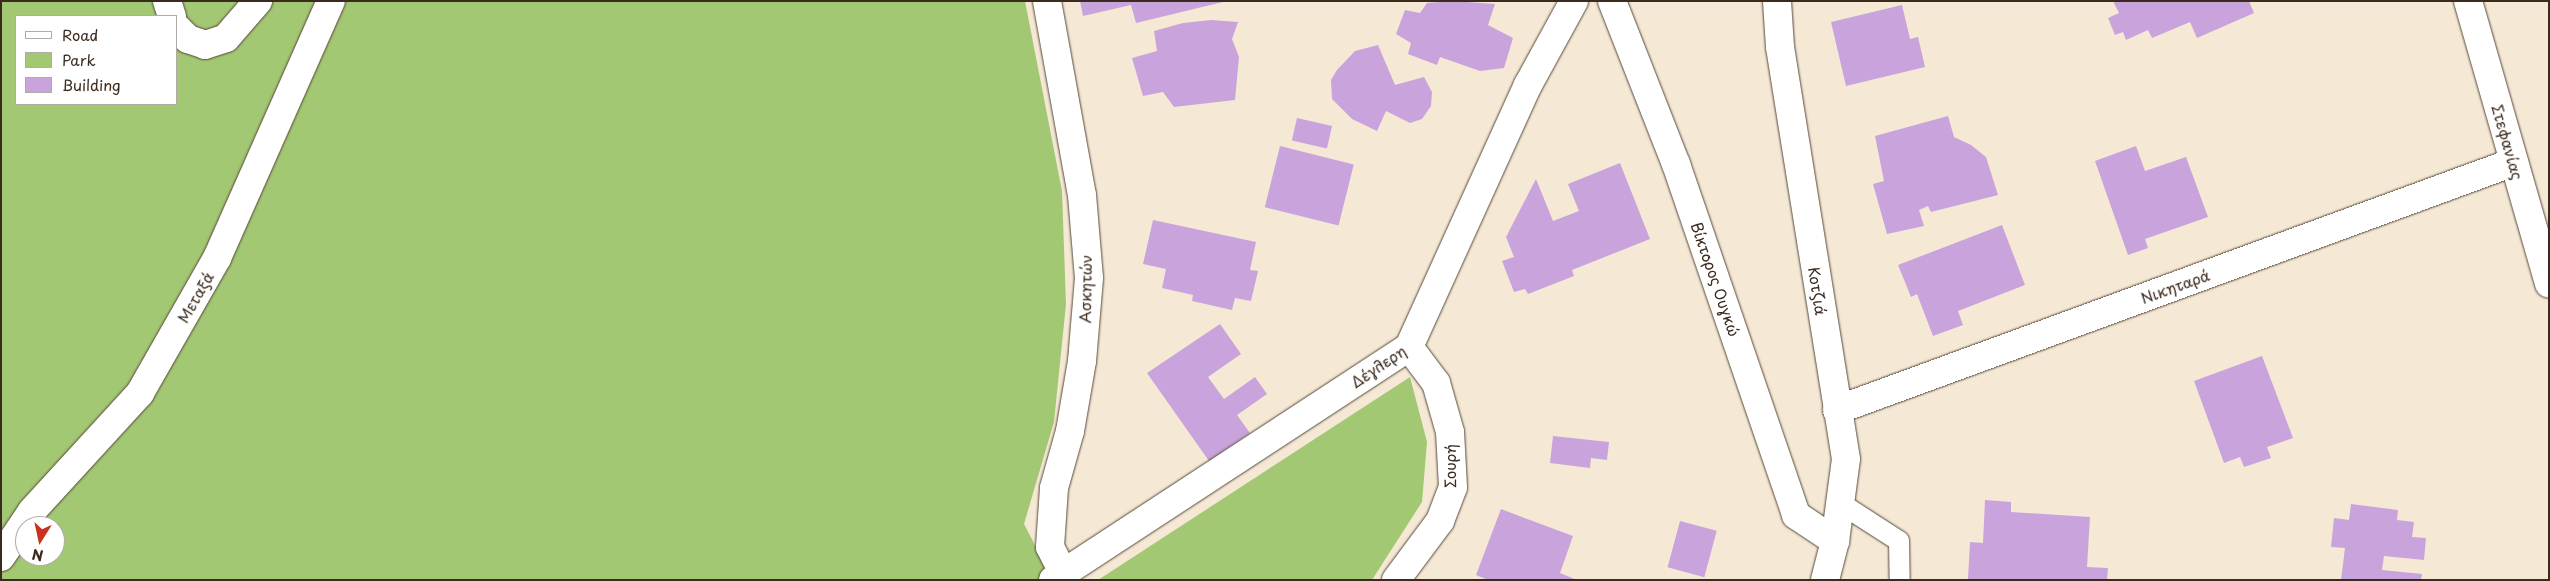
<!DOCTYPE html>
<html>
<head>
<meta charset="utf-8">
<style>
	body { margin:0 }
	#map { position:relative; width:2550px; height:581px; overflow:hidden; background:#f5e9d5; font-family:"Playpen Sans",sans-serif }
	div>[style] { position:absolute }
	.green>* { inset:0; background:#a3c873 }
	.building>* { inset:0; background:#c9a3dc; transform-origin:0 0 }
	.roads { filter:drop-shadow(0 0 1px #574739) drop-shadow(0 0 1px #574739) }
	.lane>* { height:20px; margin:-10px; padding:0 10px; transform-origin:10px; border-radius:10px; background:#fff }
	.street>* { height:28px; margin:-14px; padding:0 14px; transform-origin:14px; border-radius:14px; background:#fff }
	span { translate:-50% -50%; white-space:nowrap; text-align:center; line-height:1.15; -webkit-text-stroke:5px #fff; paint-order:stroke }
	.street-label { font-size:15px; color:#3b2a1e }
	.frame { position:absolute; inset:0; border:2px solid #3b2a1e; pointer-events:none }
	.legend { position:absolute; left:15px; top:15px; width:162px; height:90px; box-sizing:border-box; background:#fff; border:1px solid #b1aaa5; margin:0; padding:6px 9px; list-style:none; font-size:15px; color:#3b2a1e }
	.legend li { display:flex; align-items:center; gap:10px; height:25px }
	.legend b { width:25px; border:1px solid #b1aaa5 }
	.north { position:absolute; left:15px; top:516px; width:50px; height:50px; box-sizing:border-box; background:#fff; border:1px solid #b1aaa5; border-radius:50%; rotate:190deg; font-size:14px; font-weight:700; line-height:20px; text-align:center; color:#3b2a1e }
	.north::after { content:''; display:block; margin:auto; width:18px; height:22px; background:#c8321e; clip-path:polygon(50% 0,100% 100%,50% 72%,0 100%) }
</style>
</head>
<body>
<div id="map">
	<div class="green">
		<div style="clip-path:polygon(evenodd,1px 1px,1025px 1px,1062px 191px,1066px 304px,1054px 422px,1024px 524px,1053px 580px,1px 580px,1px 1px,16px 16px,176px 16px,176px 104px,16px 104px,16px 16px,1px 1px,25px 526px,55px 526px,55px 556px,25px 556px,25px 526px)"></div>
		<div style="clip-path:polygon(1410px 377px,1427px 442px,1422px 502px,1372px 580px,1098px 580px)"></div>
	</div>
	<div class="building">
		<div style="clip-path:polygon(1080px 1px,1223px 1px,1223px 2px,1136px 23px,1131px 5px,1083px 16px)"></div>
		<div style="clip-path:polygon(1453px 1px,1495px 4px,1488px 25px,1513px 38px,1504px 68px,1480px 71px,1440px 57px,1437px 65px,1408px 54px,1411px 43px,1396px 34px,1405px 10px,1420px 13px,1427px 3px)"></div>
		<div style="clip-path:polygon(2113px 1px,2249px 1px,2254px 13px,2197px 38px,2190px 22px,2152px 38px,2148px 30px,2126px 40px,2123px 32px,2115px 35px,2108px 18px,2119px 13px)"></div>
		<div style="clip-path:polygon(1902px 5px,1910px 39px,1918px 37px,1925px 67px,1846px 86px,1831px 22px)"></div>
		<div style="clip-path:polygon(1211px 20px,1238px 22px,1232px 39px,1239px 57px,1235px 100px,1174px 107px,1163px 92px,1143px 96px,1132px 58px,1157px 51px,1154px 31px,1183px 23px)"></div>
		<div style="clip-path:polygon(1378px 45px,1395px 85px,1424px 77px,1432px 92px,1431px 106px,1422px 119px,1410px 123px,1386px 111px,1377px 131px,1352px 119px,1332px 99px,1331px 80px,1337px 70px,1355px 51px)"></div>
		<div style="clip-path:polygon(1948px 116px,1954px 137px,1971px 145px,1986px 157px,1998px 195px,1931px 212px,1928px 206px,1919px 210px,1924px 226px,1887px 234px,1873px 184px,1884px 181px,1875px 136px)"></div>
		<div style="left:1297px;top:118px;width:36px;height:23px;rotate:13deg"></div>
		<div style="left:1280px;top:146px;width:76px;height:63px;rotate:14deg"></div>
		<div style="clip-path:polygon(2136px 146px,2145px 171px,2186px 157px,2208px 217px,2145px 239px,2148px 248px,2128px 255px,2095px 161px)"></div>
		<div style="clip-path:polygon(1620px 163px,1650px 239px,1572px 270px,1574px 276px,1528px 294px,1525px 289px,1514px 292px,1502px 261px,1514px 257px,1506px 237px,1536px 179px,1553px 221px,1579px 211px,1568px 184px)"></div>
		<div style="clip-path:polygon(1153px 220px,1256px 242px,1250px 270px,1258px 271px,1251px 301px,1235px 298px,1232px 310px,1192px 301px,1193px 295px,1162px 288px,1166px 269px,1143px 264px)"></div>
		<div style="clip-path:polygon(2002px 225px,2025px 285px,1958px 311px,1963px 325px,1933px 336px,1917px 294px,1911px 297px,1898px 265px)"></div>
		<div style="clip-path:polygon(1220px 324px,1241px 354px,1208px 377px,1224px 399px,1255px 377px,1267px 394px,1237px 415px,1250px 433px,1209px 461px,1147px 373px)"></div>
		<div style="clip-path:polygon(2262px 356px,2293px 438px,2267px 447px,2271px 458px,2244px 467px,2240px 457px,2224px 463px,2194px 381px)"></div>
		<div style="clip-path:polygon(1553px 436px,1609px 442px,1607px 460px,1591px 458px,1590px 468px,1550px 463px)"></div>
		<div style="clip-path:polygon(1985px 500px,2011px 502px,2011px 512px,2090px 517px,2087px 567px,2108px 568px,2107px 580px,1968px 579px,1970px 542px,1983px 543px)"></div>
		<div style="clip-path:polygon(2351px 504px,2398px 510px,2397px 520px,2414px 522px,2412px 537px,2426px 538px,2424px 560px,2384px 556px,2382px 570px,2422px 574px,2421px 580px,2341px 580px,2345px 548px,2331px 547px,2334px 518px,2349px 520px)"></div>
		<div style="clip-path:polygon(1501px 509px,1573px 536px,1560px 573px,1577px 580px,1488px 580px,1476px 575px)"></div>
		<div style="left:1680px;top:521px;width:38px;height:48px;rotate:15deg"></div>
	</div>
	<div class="roads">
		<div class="lane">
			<div style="left:1840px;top:503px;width:70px;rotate:32.8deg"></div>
			<div style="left:1899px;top:541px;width:39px;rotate:89deg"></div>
		</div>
		<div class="street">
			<div style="left:167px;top:1px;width:16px;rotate:72deg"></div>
			<div style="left:1047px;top:1px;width:197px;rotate:79.8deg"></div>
			<div style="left:1082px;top:195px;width:83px;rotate:85.2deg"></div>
			<div style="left:1089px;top:278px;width:83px;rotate:94.8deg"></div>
			<div style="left:1082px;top:361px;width:71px;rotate:99.7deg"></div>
			<div style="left:1070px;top:431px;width:59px;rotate:105.7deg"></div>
			<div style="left:1054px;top:488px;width:59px;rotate:93.9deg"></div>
			<div style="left:1050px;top:547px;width:28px;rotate:63deg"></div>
			<div style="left:1612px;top:1px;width:175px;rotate:68.6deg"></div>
			<div style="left:1676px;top:164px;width:371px;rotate:71.1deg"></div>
			<div style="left:1796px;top:515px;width:47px;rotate:33.7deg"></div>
			<div style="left:1777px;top:1px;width:46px;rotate:86.3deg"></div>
			<div style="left:1780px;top:47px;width:417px;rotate:80.9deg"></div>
			<div style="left:1846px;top:459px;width:83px;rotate:97.6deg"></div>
			<div style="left:1835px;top:541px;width:40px;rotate:104.4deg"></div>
			<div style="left:2468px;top:1px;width:294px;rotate:74deg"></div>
			<div style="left:176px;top:27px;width:17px;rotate:45deg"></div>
			<div style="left:188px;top:39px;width:18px;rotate:19deg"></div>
			<div style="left:205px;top:45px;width:22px;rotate:-18deg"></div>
			<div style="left:226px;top:38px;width:49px;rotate:-49.1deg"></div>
			<div style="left:1837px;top:410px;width:721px;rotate:-20.12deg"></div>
			<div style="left:1px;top:557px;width:55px;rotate:-56deg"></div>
			<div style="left:32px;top:511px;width:160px;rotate:-47.5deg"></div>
			<div style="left:140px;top:393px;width:155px;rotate:-60.3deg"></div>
			<div style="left:217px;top:258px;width:281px;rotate:-66.1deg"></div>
			<div style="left:1053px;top:580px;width:425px;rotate:-33.2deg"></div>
			<div style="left:1409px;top:347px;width:288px;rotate:-65.6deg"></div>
			<div style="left:1528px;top:85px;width:96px;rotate:-61.3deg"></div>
			<div style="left:1396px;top:580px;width:74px;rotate:-53.3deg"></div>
			<div style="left:1440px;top:521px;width:36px;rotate:-69deg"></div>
			<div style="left:1453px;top:487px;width:55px;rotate:-93.1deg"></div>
			<div style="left:1450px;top:432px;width:51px;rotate:-105.9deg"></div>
			<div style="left:1436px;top:383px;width:45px;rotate:-126.9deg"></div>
		</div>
	</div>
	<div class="street-label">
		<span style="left:2508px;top:142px;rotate:74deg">Στεφανίας</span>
		<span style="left:1716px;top:279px;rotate:71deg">Βίκτορος Ουγκώ</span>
		<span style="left:2175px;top:286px;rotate:-20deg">Νικηταρά</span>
		<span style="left:1085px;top:289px;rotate:-89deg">Ασκητών</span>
		<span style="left:1818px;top:291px;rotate:81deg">Κοτζιά</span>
		<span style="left:195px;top:297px;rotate:-60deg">Μεταξά</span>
		<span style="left:1378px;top:366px;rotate:-34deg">Δέγλερη</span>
		<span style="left:1450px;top:466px;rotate:-90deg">Σουρή</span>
	</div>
	<div class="frame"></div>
	<ul class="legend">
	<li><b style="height:6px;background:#fff"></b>Road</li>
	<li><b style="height:14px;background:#a3c873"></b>Park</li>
	<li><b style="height:14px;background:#c9a3dc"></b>Building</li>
	</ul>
	<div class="north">N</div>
</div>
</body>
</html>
